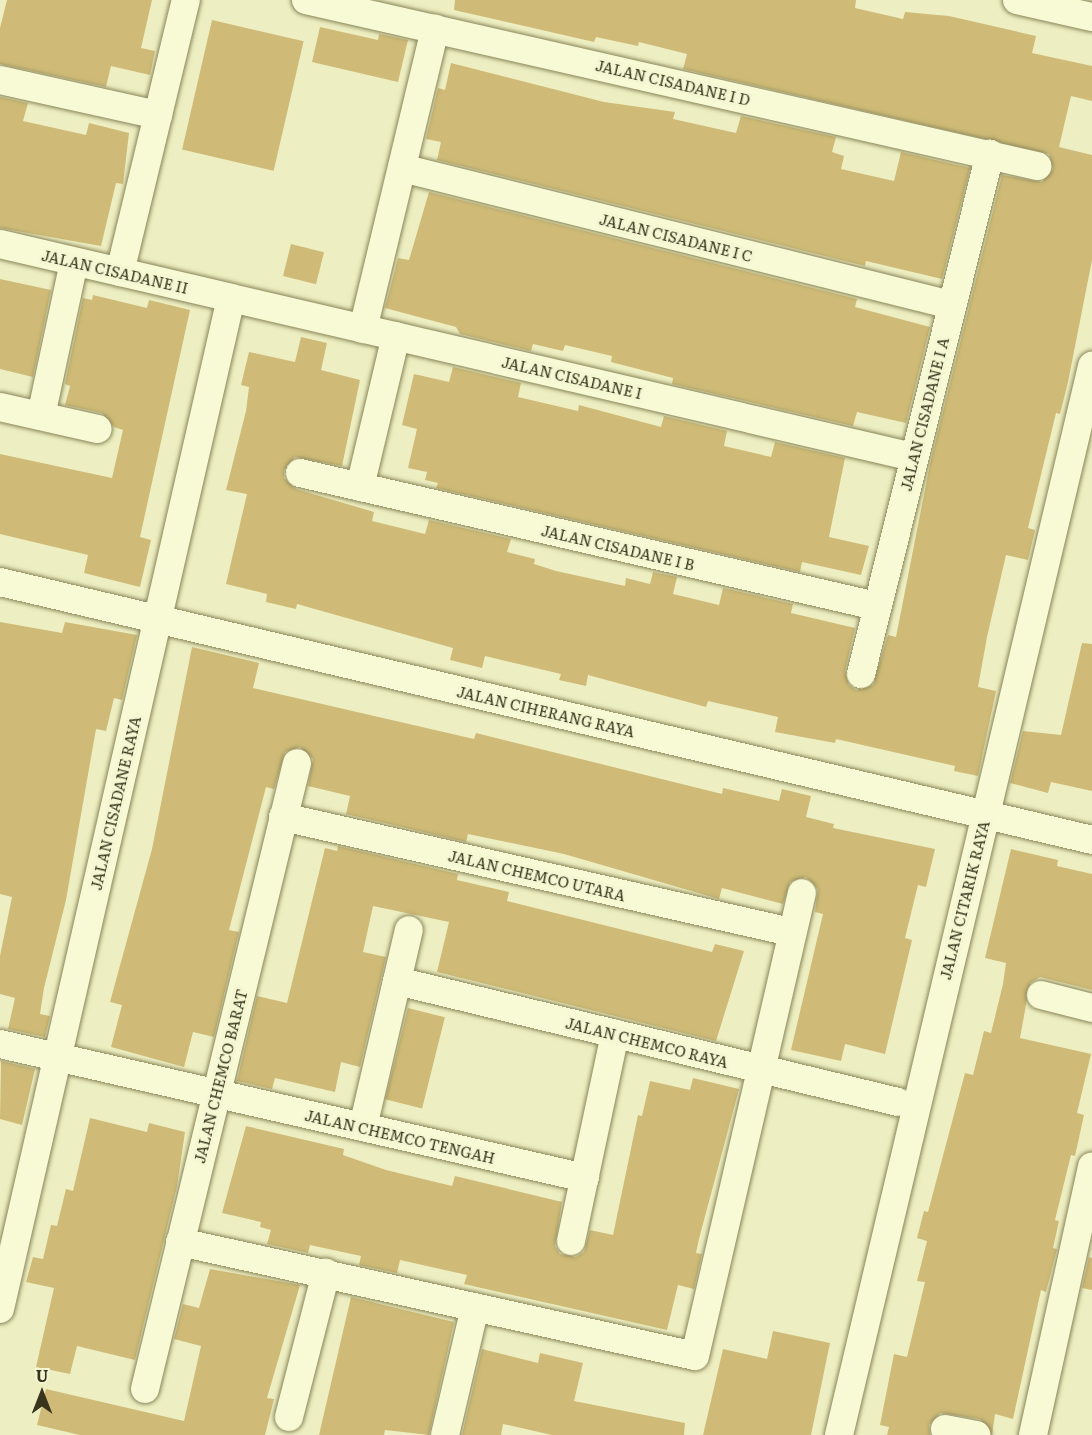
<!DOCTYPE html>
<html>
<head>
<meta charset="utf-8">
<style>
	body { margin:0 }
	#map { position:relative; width:1092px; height:1435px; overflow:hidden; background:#edefc2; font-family:Literata,serif }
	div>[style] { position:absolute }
	.building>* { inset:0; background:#cfbb77; transform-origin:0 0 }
	.roads { filter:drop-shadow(0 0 2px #8a8559) drop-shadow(0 0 2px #8a8559) }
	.street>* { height:28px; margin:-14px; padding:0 14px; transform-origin:14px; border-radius:14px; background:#f8fad6 }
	span { translate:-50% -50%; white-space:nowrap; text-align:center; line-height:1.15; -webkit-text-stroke:6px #f4f7d2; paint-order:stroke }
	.street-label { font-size:15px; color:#39351d }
	.north { position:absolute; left:12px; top:1363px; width:60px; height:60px; -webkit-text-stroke:4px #f4f7d2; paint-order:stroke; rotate:0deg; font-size:16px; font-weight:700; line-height:24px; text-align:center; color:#39351d }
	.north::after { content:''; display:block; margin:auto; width:21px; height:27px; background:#39351d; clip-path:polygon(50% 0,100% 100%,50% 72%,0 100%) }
</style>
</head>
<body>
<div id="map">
	<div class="building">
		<div style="clip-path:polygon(7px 0,152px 0,141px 48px,155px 51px,150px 75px,111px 66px,106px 87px,0 64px,0 28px)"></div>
		<div style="clip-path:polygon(455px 0,856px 0,855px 8px,903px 19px,905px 12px,949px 16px,1036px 36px,1032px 53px,1092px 66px,1092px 101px,1071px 96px,1059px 147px,1092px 155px,1092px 260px,1068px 382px,1060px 414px,1056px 413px,1028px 528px,1035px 530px,1028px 560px,1006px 555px,987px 637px,978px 687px,996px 691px,978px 776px,954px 771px,955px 766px,836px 739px,835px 743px,775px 732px,778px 717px,708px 701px,706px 707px,588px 675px,586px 686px,559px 680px,561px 674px,485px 656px,482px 668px,450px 660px,453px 648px,297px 604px,296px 609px,266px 602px,267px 594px,226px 584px,247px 494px,226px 490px,246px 411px,249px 387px,241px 385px,249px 352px,295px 362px,301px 337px,327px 343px,321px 370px,360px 380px,342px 466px,295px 457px,284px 470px,284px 478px,296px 489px,374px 512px,372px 521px,425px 534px,429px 520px,511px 539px,507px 552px,535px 559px,534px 564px,556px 571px,625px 586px,626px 578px,650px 584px,653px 572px,677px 577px,673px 594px,719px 605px,723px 588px,793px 604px,791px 613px,855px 628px,845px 671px,849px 685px,856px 690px,873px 685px,888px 635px,896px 637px,930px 464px,1002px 175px,1042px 182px,1053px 169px,1049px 154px,683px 69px,687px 54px,639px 42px,638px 46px,596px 37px,594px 42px,454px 10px)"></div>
		<div style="left:212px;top:20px;width:94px;height:133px;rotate:13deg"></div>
		<div style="clip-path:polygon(320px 27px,378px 40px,379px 34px,408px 40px,398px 82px,312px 62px)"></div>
		<div style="clip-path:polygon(451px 63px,604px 102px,675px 112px,673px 119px,736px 133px,741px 116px,836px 137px,832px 152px,844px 156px,841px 169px,894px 181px,901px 152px,970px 168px,942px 279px,866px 261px,865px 266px,437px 160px,441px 142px,426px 139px,438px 88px,445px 90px)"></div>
		<div style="clip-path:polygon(0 97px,28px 103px,23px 121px,86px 135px,89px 123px,129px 133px,123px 184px,116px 183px,101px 246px,0 228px)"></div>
		<div style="clip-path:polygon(429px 192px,857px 299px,855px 307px,930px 327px,906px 423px,857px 412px,853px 426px,672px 384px,673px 378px,611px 362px,612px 356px,565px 345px,563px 351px,533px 344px,531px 351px,460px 334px,456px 327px,385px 308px,398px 258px,409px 260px)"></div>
		<div style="left:291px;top:244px;width:34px;height:33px;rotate:14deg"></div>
		<div style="clip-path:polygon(0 279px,51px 290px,33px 377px,0 369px)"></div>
		<div style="clip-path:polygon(93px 295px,147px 308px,149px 300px,190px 310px,140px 537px,151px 540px,140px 587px,84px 573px,88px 555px,0 534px,0 454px,112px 478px,123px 430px,114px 427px,102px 413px,65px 405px,70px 386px,65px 384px,83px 298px,92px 300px)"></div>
		<div style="clip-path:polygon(453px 367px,521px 383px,518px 397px,578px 411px,579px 405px,661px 427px,664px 416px,727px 431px,724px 446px,771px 457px,775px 442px,845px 458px,829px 537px,869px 546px,861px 575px,802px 562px,800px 572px,436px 488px,438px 483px,425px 480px,427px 472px,408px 468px,417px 429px,402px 425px,414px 374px,449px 382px)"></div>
		<div style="clip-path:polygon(0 622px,62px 633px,65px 622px,137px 635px,122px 700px,114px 698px,106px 731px,96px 729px,66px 900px,44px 988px,40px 1014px,50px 1016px,45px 1037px,8px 1029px,15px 998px,0 994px,0 956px,12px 897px,0 894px)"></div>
		<div style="clip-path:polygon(1082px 643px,1092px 644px,1092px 791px,1051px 782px,1048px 793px,1010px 783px,1023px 731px,1061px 735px)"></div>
		<div style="clip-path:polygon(192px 647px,259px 663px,253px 688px,474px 739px,476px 733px,722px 794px,723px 788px,779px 801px,782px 789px,811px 796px,806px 817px,834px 824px,833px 828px,935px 849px,926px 887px,918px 885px,905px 938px,912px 940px,885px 1054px,845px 1044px,841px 1061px,791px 1050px,823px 914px,815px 912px,818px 889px,806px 877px,790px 882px,783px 904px,722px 888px,719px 899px,564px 854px,468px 834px,466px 842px,346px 814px,350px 796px,308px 786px,313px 759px,300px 747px,285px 752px,274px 789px,266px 787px,229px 930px,239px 932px,214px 1037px,193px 1032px,184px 1067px,111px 1047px,122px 1005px,110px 1002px,152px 849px)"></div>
		<div style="clip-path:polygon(338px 846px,458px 874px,457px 880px,509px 892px,507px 901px,712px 952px,715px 944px,744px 951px,716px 1041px,437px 972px,449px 922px,373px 906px,363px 952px,386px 957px,360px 1067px,341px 1062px,335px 1092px,275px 1078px,272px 1089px,237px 1081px,257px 996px,287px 1003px,325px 848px,337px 851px)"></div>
		<div style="clip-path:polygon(1011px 849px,1058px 860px,1057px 866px,1092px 874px,1092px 990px,1040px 977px,1030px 983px,1020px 1038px,1091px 1054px,1077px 1113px,1084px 1115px,1075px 1156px,1071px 1155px,1055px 1220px,1059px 1221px,1053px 1248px,1057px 1249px,1046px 1292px,1041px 1290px,1013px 1419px,995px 1414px,992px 1435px,980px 1419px,940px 1413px,929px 1425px,930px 1435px,887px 1435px,889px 1427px,880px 1425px,894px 1354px,907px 1357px,925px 1282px,917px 1281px,927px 1241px,917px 1238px,924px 1211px,928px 1212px,965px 1073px,973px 1075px,984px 1031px,991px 1033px,1003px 984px,1006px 963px,985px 958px)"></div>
		<div style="left:408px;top:1008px;width:38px;height:94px;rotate:14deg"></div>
		<div style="clip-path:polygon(1px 1061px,35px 1069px,22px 1125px,0 1119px)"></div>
		<div style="clip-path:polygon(693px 1078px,739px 1089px,699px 1239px,696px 1253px,702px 1254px,694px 1289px,678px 1285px,667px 1330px,464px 1284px,467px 1275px,400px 1260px,397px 1273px,359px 1265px,361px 1256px,310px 1245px,308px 1253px,267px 1244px,271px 1230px,260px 1227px,261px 1222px,222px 1213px,246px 1126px,344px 1149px,343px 1155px,386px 1170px,452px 1186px,455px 1176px,562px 1202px,555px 1246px,560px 1254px,576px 1257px,584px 1252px,590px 1230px,613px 1235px,638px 1115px,642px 1116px,650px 1081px,690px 1090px)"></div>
		<div style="clip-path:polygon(90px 1118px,147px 1132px,149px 1123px,185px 1132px,177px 1186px,135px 1360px,77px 1346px,70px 1374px,36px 1367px,54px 1288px,26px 1282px,33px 1257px,43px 1259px,51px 1225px,57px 1226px,66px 1189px,73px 1191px)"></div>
		<div style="clip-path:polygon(1089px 1257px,1092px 1258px,1092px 1290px,1082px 1288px)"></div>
		<div style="clip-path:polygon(210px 1269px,300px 1285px,267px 1398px,274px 1399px,265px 1435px,80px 1435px,37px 1425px,46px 1389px,184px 1421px,201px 1346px,174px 1339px,183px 1304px,199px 1308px)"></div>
		<div style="clip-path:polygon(351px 1297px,454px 1322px,429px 1435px,385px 1430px,384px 1435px,319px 1435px)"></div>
		<div style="clip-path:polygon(773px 1331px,830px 1343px,811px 1435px,703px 1435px,723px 1349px,767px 1359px)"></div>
		<div style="clip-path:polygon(482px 1349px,538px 1363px,540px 1353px,583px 1363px,574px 1401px,685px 1423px,684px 1435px,552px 1435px,503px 1424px,501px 1435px,462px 1435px)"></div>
	</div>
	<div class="roads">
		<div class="street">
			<div style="left:306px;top:0;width:750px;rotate:12.79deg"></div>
			<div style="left:1017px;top:0;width:77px;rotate:12.8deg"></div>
			<div style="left:0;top:80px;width:162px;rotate:12.5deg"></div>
			<div style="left:402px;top:168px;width:566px;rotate:14.01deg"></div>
			<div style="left:0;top:244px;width:938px;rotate:13.13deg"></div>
			<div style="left:120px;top:272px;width:280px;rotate:-76.4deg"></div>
			<div style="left:363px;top:329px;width:309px;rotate:-76.5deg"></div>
			<div style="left:0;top:407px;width:100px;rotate:12.7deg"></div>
			<div style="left:41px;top:416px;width:157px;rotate:-77.9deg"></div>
			<div style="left:300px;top:473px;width:591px;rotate:13deg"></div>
			<div style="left:360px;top:487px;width:155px;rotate:-76.6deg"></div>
			<div style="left:0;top:582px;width:1122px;rotate:13.29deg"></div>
			<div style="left:861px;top:674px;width:536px;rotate:-76.07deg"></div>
			<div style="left:283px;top:817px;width:521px;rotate:12.76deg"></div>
			<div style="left:397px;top:981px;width:515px;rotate:13.58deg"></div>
			<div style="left:1041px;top:995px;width:53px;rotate:14.3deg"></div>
			<div style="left:0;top:1044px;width:600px;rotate:12.9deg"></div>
			<div style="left:363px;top:1127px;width:202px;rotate:-76.9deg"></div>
			<div style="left:571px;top:1241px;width:212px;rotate:-78deg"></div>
			<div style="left:180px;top:1242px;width:527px;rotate:12.48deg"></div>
			<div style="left:695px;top:1356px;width:475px;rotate:-77deg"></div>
			<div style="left:0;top:1309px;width:1037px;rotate:-77.13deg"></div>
			<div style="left:145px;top:1389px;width:644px;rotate:-76.35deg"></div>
			<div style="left:289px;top:1417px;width:149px;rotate:-75.6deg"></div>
			<div style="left:945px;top:1429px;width:32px;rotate:11deg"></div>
			<div style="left:445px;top:1435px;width:131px;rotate:-76.8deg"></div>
			<div style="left:839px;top:1435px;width:1099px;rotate:-76.68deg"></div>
			<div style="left:1033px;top:1435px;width:275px;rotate:-77.6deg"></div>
		</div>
	</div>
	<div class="street-label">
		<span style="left:673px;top:82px;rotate:13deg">JALAN CISADANE I D</span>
		<span style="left:676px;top:237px;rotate:14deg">JALAN CISADANE I C</span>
		<span style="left:115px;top:271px;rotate:13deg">JALAN CISADANE II</span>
		<span style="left:572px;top:377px;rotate:13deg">JALAN CISADANE I</span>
		<span style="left:924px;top:414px;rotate:-76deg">JALAN CISADANE I A</span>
		<span style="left:618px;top:547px;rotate:13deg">JALAN CISADANE I B</span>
		<span style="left:546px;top:711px;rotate:13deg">JALAN CIHERANG RAYA</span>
		<span style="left:115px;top:803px;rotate:-77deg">JALAN CISADANE RAYA</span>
		<span style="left:537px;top:875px;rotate:13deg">JALAN CHEMCO UTARA</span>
		<span style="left:964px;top:900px;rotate:-76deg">JALAN CITARIK RAYA</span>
		<span style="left:647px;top:1042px;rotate:14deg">JALAN CHEMCO RAYA</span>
		<span style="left:220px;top:1076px;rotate:-76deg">JALAN CHEMCO BARAT</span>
		<span style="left:400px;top:1136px;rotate:13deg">JALAN CHEMCO TENGAH</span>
	</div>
	<div class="north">U</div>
</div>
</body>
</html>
